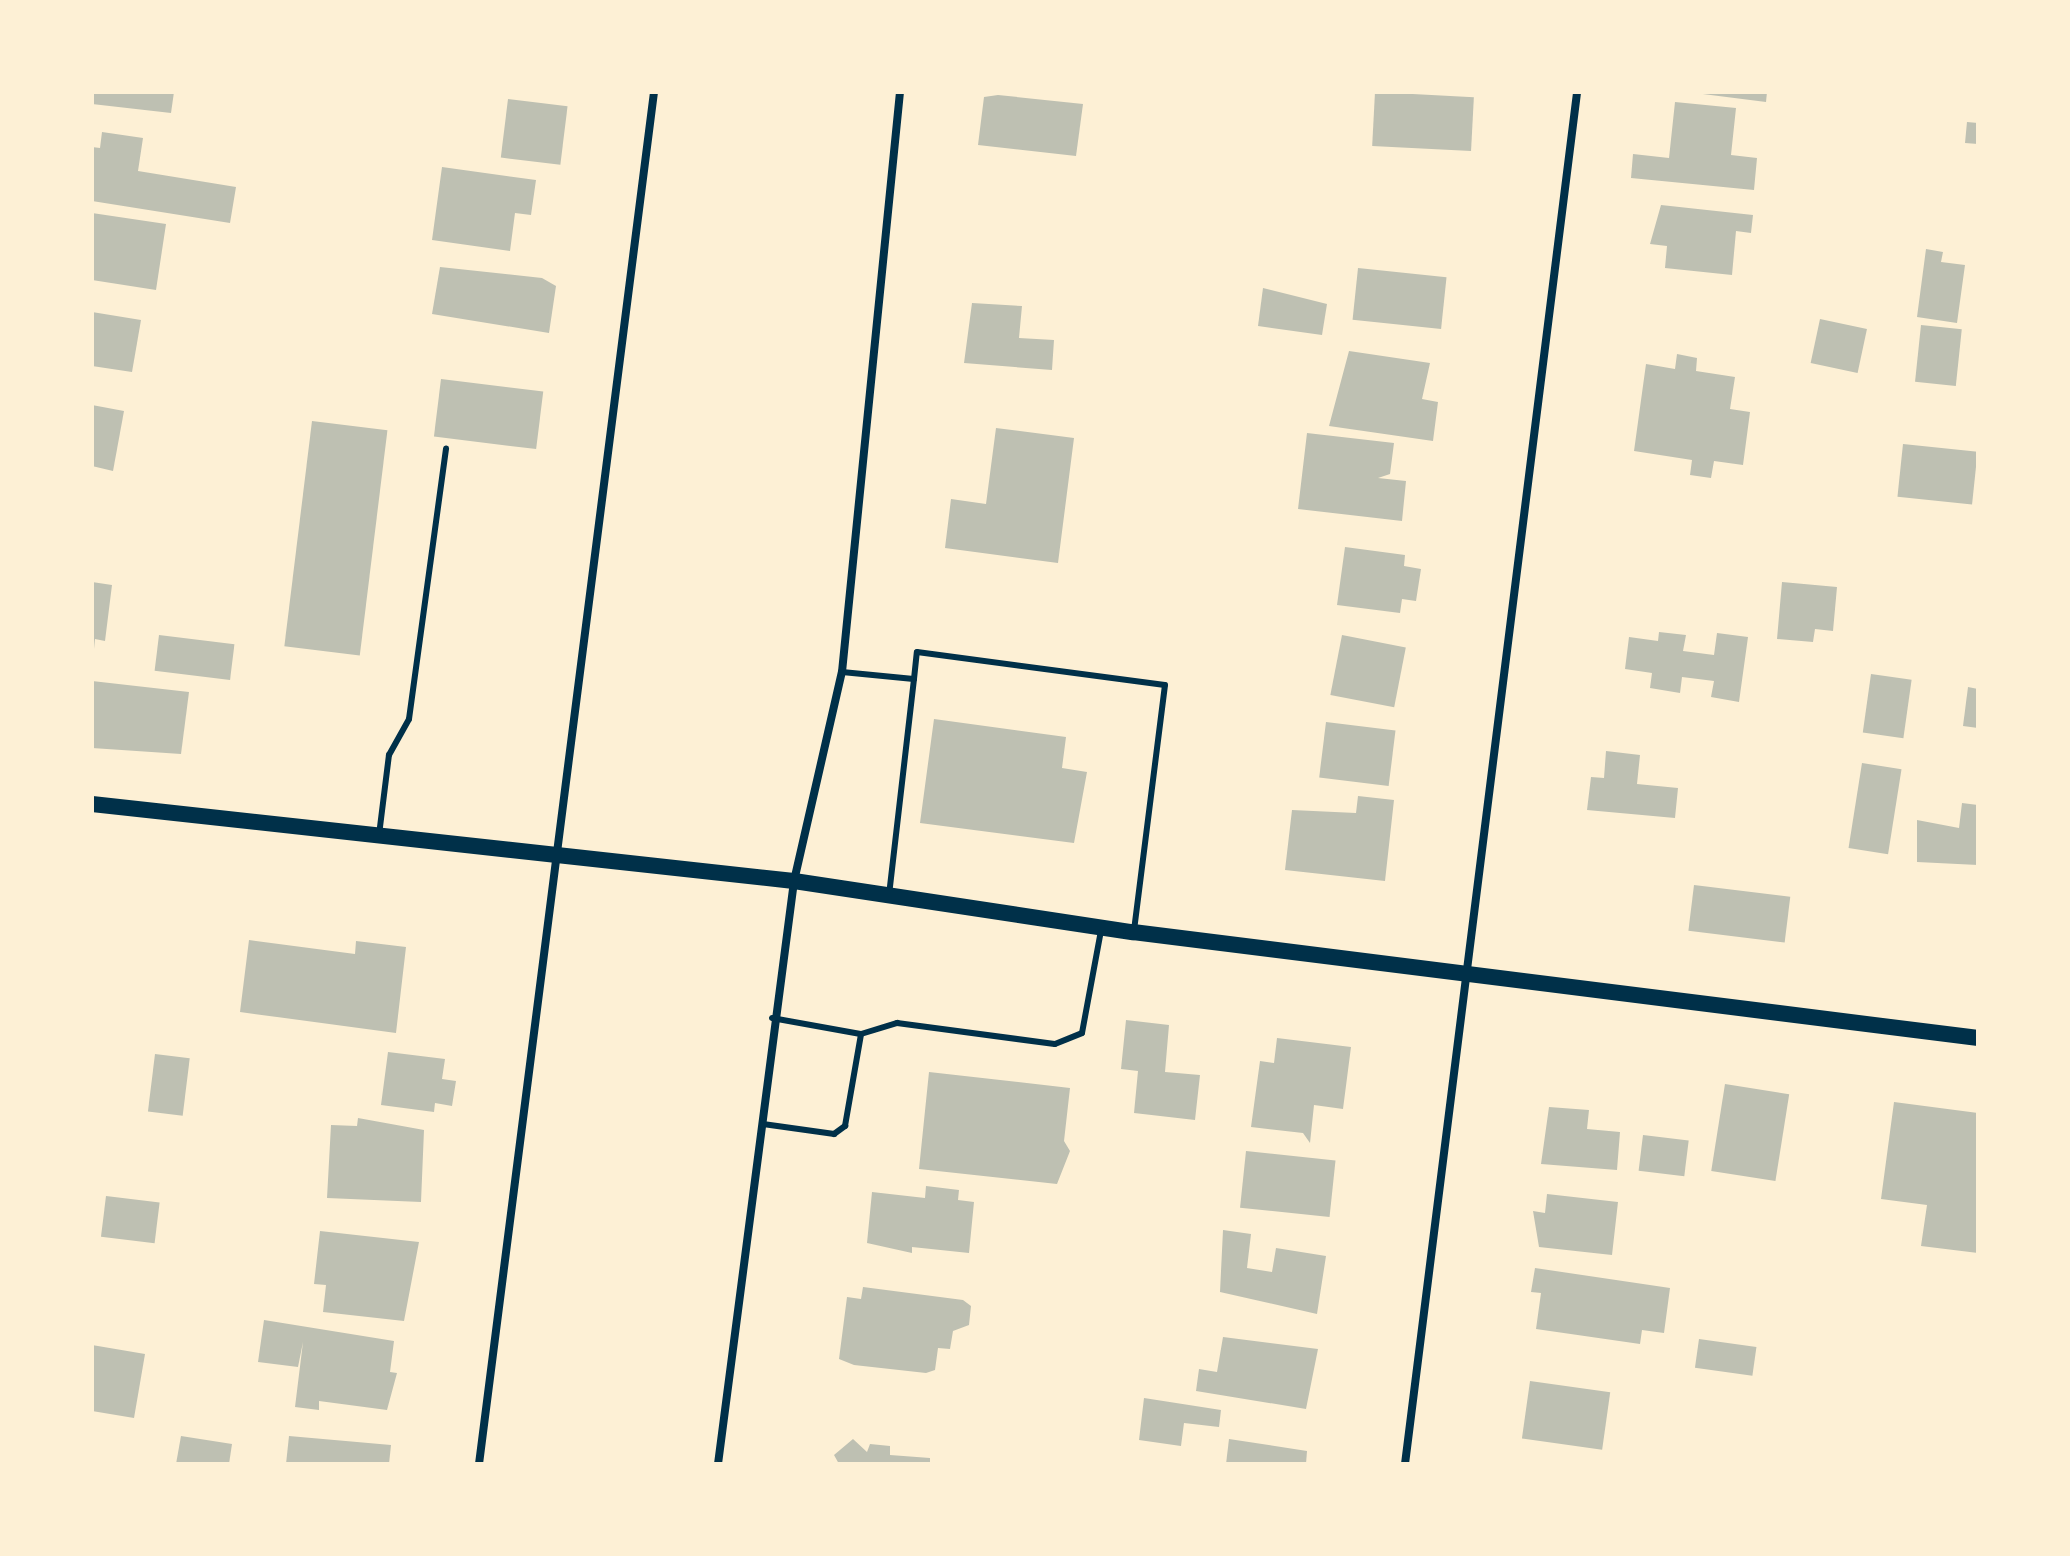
<!DOCTYPE html>
<html>
<head>
<meta charset="utf-8">
<style>
	body { margin:0 }
	#map { position:relative; width:2070px; height:1556px; overflow:hidden; background:#fdf0d5; font-family:Raleway,sans-serif }
	div>[style] { position:absolute }
	.building>* { inset:0; background:#bec0b2; transform-origin:0 0 }
	.service>* { height:6px; margin:-3px; padding:0 3px; transform-origin:3px; border-radius:3px; background:#003049 }
	.minor>* { height:8px; margin:-4px; padding:0 4px; transform-origin:4px; border-radius:4px; background:#003049 }
	.secondary>* { height:16px; margin:-8px; padding:0 8px; transform-origin:8px; border-radius:8px; background:#003049 }
	span { translate:-50% -50%; white-space:nowrap; text-align:center; line-height:1.15; -webkit-text-stroke:6px #fdf0d5; paint-order:stroke }
	.frame { position:absolute; inset:0; border:94px solid #fdf0d5; pointer-events:none }
</style>
</head>
<body>
<div id="map">
	<div class="building">
		<div style="clip-path:polygon(92px 92px,174px 92px,171px 113px,92px 104px)"></div>
		<div style="left:1375px;top:92px;width:99px;height:54px;rotate:3deg"></div>
		<div style="clip-path:polygon(1687px 92px,1767px 92px,1766px 102px)"></div>
		<div style="clip-path:polygon(998px 95px,1083px 104px,1076px 156px,978px 145px,984px 97px)"></div>
		<div style="left:508px;top:99px;width:60px;height:59px;rotate:7deg"></div>
		<div style="clip-path:polygon(1675px 102px,1736px 108px,1731px 155px,1757px 158px,1754px 190px,1631px 178px,1633px 154px,1669px 158px)"></div>
		<div style="clip-path:polygon(1967px 122px,1978px 123px,1978px 144px,1965px 143px)"></div>
		<div style="clip-path:polygon(102px 132px,143px 138px,138px 171px,236px 187px,230px 223px,92px 201px,92px 147px,100px 148px)"></div>
		<div style="clip-path:polygon(442px 167px,536px 180px,531px 215px,515px 213px,510px 251px,432px 240px)"></div>
		<div style="clip-path:polygon(1661px 205px,1753px 215px,1751px 233px,1736px 231px,1732px 275px,1665px 268px,1667px 246px,1650px 244px)"></div>
		<div style="clip-path:polygon(92px 213px,166px 224px,156px 290px,92px 280px)"></div>
		<div style="clip-path:polygon(1926px 249px,1943px 252px,1941px 262px,1965px 265px,1957px 323px,1917px 317px)"></div>
		<div style="clip-path:polygon(440px 267px,542px 278px,556px 286px,549px 333px,432px 314px)"></div>
		<div style="left:1358px;top:268px;width:89px;height:52px;rotate:6deg"></div>
		<div style="clip-path:polygon(1263px 288px,1327px 304px,1322px 335px,1258px 326px)"></div>
		<div style="clip-path:polygon(972px 303px,1022px 306px,1019px 338px,1054px 340px,1052px 370px,964px 363px)"></div>
		<div style="clip-path:polygon(92px 312px,141px 320px,132px 372px,92px 366px)"></div>
		<div style="left:1820px;top:319px;width:48px;height:45px;rotate:12deg"></div>
		<div style="left:1921px;top:325px;width:41px;height:57px;rotate:6deg"></div>
		<div style="clip-path:polygon(1349px 351px,1430px 363px,1422px 399px,1438px 402px,1433px 441px,1329px 426px)"></div>
		<div style="clip-path:polygon(1677px 354px,1697px 358px,1696px 371px,1735px 377px,1730px 409px,1750px 412px,1743px 465px,1714px 461px,1711px 478px,1690px 475px,1692px 460px,1634px 451px,1646px 364px,1675px 369px)"></div>
		<div style="left:441px;top:379px;width:103px;height:58px;rotate:7deg"></div>
		<div style="clip-path:polygon(92px 405px,124px 411px,113px 471px,92px 466px)"></div>
		<div style="left:312px;top:421px;width:76px;height:227px;rotate:7deg"></div>
		<div style="clip-path:polygon(996px 428px,1074px 438px,1058px 563px,945px 548px,951px 499px,986px 504px)"></div>
		<div style="clip-path:polygon(1307px 433px,1394px 443px,1390px 474px,1378px 478px,1406px 481px,1402px 521px,1298px 509px)"></div>
		<div style="left:1903px;top:444px;width:75px;height:53px;rotate:6deg"></div>
		<div style="clip-path:polygon(1345px 547px,1405px 555px,1404px 566px,1421px 569px,1416px 601px,1402px 599px,1400px 613px,1337px 605px)"></div>
		<div style="clip-path:polygon(92px 582px,112px 585px,105px 641px,95px 639px,94px 649px)"></div>
		<div style="clip-path:polygon(1782px 582px,1837px 587px,1833px 631px,1815px 629px,1813px 642px,1777px 639px)"></div>
		<div style="clip-path:polygon(1659px 632px,1686px 635px,1683px 651px,1714px 655px,1717px 633px,1748px 637px,1739px 702px,1711px 697px,1714px 681px,1682px 677px,1680px 693px,1650px 688px,1652px 673px,1625px 669px,1629px 637px,1658px 641px)"></div>
		<div style="left:159px;top:635px;width:76px;height:36px;rotate:7deg"></div>
		<div style="left:1342px;top:635px;width:65px;height:61px;rotate:11deg"></div>
		<div style="left:1871px;top:674px;width:41px;height:59px;rotate:8deg"></div>
		<div style="clip-path:polygon(92px 681px,189px 692px,181px 754px,92px 748px)"></div>
		<div style="clip-path:polygon(1968px 687px,1978px 689px,1978px 728px,1963px 726px)"></div>
		<div style="clip-path:polygon(934px 719px,1066px 737px,1062px 768px,1087px 772px,1074px 843px,920px 823px)"></div>
		<div style="left:1326px;top:722px;width:70px;height:56px;rotate:7deg"></div>
		<div style="clip-path:polygon(1606px 751px,1640px 755px,1637px 784px,1678px 788px,1675px 818px,1587px 810px,1591px 777px,1604px 778px)"></div>
		<div style="left:1862px;top:763px;width:40px;height:86px;rotate:9deg"></div>
		<div style="clip-path:polygon(1358px 796px,1394px 800px,1385px 881px,1285px 870px,1292px 810px,1356px 813px)"></div>
		<div style="clip-path:polygon(1962px 803px,1978px 805px,1978px 865px,1917px 862px,1917px 820px,1959px 828px)"></div>
		<div style="left:1694px;top:885px;width:97px;height:46px;rotate:7deg"></div>
		<div style="clip-path:polygon(249px 940px,355px 954px,356px 941px,406px 947px,396px 1033px,240px 1012px)"></div>
		<div style="clip-path:polygon(1126px 1020px,1169px 1025px,1165px 1072px,1200px 1075px,1195px 1120px,1134px 1113px,1138px 1071px,1121px 1069px)"></div>
		<div style="clip-path:polygon(1277px 1038px,1351px 1047px,1343px 1109px,1314px 1105px,1310px 1143px,1303px 1133px,1251px 1127px,1260px 1061px,1274px 1063px)"></div>
		<div style="clip-path:polygon(388px 1052px,445px 1059px,442px 1079px,456px 1081px,452px 1106px,435px 1103px,434px 1112px,381px 1105px)"></div>
		<div style="left:155px;top:1054px;width:35px;height:58px;rotate:7deg"></div>
		<div style="clip-path:polygon(929px 1072px,1070px 1088px,1064px 1141px,1070px 1151px,1057px 1184px,919px 1169px)"></div>
		<div style="left:1725px;top:1084px;width:65px;height:88px;rotate:9deg"></div>
		<div style="clip-path:polygon(1894px 1102px,1978px 1113px,1978px 1253px,1921px 1246px,1927px 1205px,1881px 1199px)"></div>
		<div style="clip-path:polygon(1549px 1107px,1589px 1110px,1587px 1129px,1620px 1132px,1617px 1170px,1541px 1164px)"></div>
		<div style="clip-path:polygon(358px 1118px,424px 1130px,421px 1202px,327px 1198px,331px 1125px,357px 1126px)"></div>
		<div style="left:1643px;top:1135px;width:46px;height:36px;rotate:7deg"></div>
		<div style="left:1246px;top:1151px;width:90px;height:57px;rotate:6deg"></div>
		<div style="clip-path:polygon(926px 1186px,959px 1190px,958px 1200px,974px 1202px,969px 1253px,912px 1247px,912px 1253px,867px 1243px,872px 1192px,925px 1198px)"></div>
		<div style="clip-path:polygon(1547px 1194px,1618px 1202px,1612px 1255px,1539px 1247px,1533px 1211px,1545px 1213px)"></div>
		<div style="left:106px;top:1196px;width:54px;height:41px;rotate:7deg"></div>
		<div style="clip-path:polygon(1223px 1230px,1251px 1234px,1247px 1268px,1272px 1272px,1276px 1248px,1326px 1256px,1317px 1314px,1220px 1292px)"></div>
		<div style="clip-path:polygon(320px 1231px,419px 1242px,404px 1321px,323px 1312px,326px 1285px,314px 1284px)"></div>
		<div style="clip-path:polygon(1535px 1268px,1670px 1288px,1664px 1333px,1642px 1330px,1640px 1344px,1536px 1329px,1541px 1293px,1531px 1292px)"></div>
		<div style="clip-path:polygon(863px 1287px,963px 1300px,971px 1306px,969px 1325px,953px 1331px,950px 1349px,938px 1348px,935px 1370px,926px 1373px,854px 1365px,839px 1359px,847px 1297px,861px 1299px)"></div>
		<div style="clip-path:polygon(264px 1320px,394px 1341px,390px 1372px,397px 1373px,387px 1410px,319px 1401px,319px 1410px,295px 1407px,303px 1342px,298px 1367px,258px 1362px)"></div>
		<div style="clip-path:polygon(1223px 1337px,1318px 1349px,1306px 1409px,1196px 1391px,1199px 1369px,1217px 1372px)"></div>
		<div style="left:1699px;top:1339px;width:58px;height:29px;rotate:8deg"></div>
		<div style="clip-path:polygon(92px 1345px,145px 1354px,134px 1418px,92px 1411px)"></div>
		<div style="left:1530px;top:1381px;width:81px;height:58px;rotate:8deg"></div>
		<div style="clip-path:polygon(1144px 1398px,1221px 1410px,1219px 1427px,1184px 1423px,1181px 1446px,1139px 1440px)"></div>
		<div style="clip-path:polygon(181px 1436px,232px 1444px,229px 1464px,176px 1464px)"></div>
		<div style="clip-path:polygon(289px 1436px,391px 1445px,389px 1464px,286px 1464px)"></div>
		<div style="clip-path:polygon(853px 1439px,867px 1452px,870px 1444px,890px 1446px,890px 1455px,930px 1458px,930px 1464px,839px 1464px,834px 1455px)"></div>
		<div style="clip-path:polygon(1229px 1439px,1307px 1451px,1306px 1464px,1226px 1464px)"></div>
	</div>
	<div class="service">
		<div style="left:842px;top:672px;width:72px;rotate:5.6deg"></div>
		<div style="left:914px;top:679px;width:216px;rotate:96.6deg"></div>
		<div style="left:914px;top:679px;width:27px;rotate:-84deg"></div>
		<div style="left:917px;top:652px;width:250px;rotate:7.6deg"></div>
		<div style="left:1165px;top:685px;width:247px;rotate:97.2deg"></div>
		<div style="left:379px;top:835px;width:81px;rotate:-82.9deg"></div>
		<div style="left:389px;top:755px;width:41px;rotate:-60.9deg"></div>
		<div style="left:409px;top:719px;width:273px;rotate:-82.2deg"></div>
		<div style="left:772px;top:1018px;width:90px;rotate:10.2deg"></div>
		<div style="left:763px;top:1124px;width:72px;rotate:8deg"></div>
		<div style="left:834px;top:1134px;width:14px;rotate:-36deg"></div>
		<div style="left:845px;top:1126px;width:93px;rotate:-80.1deg"></div>
		<div style="left:861px;top:1034px;width:38px;rotate:-17deg"></div>
		<div style="left:897px;top:1023px;width:159px;rotate:7.6deg"></div>
		<div style="left:1055px;top:1044px;width:29px;rotate:-22deg"></div>
		<div style="left:1082px;top:1033px;width:105px;rotate:-79.5deg"></div>
	</div>
	<div class="minor">
		<div style="left:479px;top:1464px;width:1383px;rotate:-82.73deg"></div>
		<div style="left:718px;top:1464px;width:588px;rotate:-82.57deg"></div>
		<div style="left:794px;top:881px;width:214px;rotate:-77.1deg"></div>
		<div style="left:842px;top:672px;width:583px;rotate:-84.29deg"></div>
		<div style="left:1405px;top:1464px;width:1383px;rotate:-82.85deg"></div>
	</div>
	<div class="secondary">
		<div style="left:92px;top:804px;width:706px;rotate:6.26deg"></div>
		<div style="left:794px;top:881px;width:343px;rotate:8.6deg"></div>
		<div style="left:1133px;top:932px;width:852px;rotate:7.15deg"></div>
	</div>
	<div class="frame"></div>
</div>
</body>
</html>
